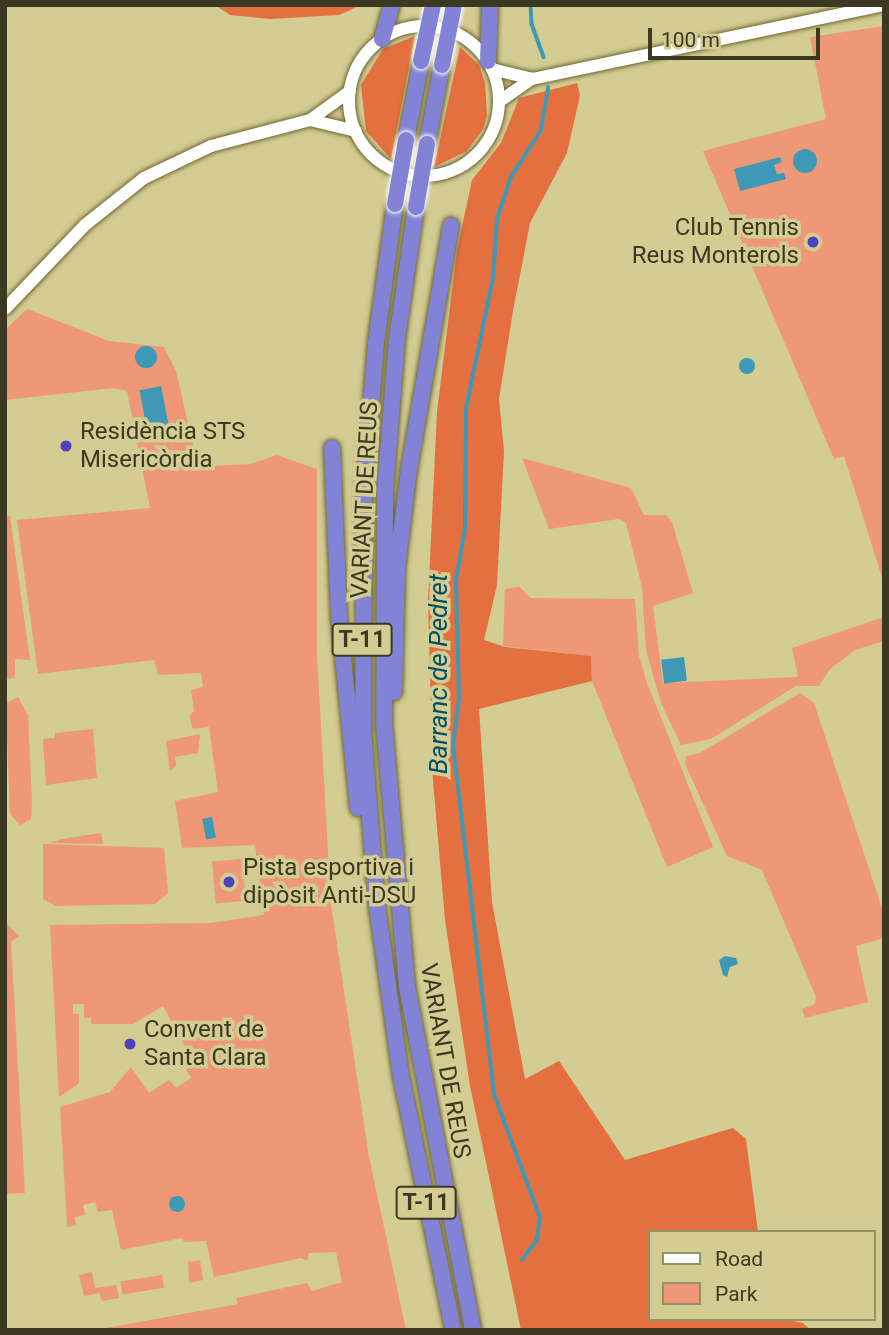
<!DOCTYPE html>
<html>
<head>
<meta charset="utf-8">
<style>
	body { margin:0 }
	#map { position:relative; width:889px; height:1335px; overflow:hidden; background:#d3cc93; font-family:Roboto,sans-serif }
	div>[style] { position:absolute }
	.green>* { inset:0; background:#ee9877; transform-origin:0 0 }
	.forest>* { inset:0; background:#e46f3f }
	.water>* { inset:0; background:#3e99b6; transform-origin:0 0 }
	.round { border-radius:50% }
	.stream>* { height:3.5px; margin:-1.75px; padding:0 1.75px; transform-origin:1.75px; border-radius:1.75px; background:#3e99b6 }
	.roads { filter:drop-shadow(0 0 2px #6e6731) drop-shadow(0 0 2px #6e6731) }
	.secondary>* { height:12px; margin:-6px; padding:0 6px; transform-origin:6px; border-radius:6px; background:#fff }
	.secondary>.ring { margin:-6px; padding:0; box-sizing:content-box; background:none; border:12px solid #fff; border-radius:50% }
	.highway>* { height:16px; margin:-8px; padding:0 8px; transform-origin:8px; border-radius:8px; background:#8283d7 }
	.bridges { filter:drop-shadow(0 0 2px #fff) drop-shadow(0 0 2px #fff) }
	.highway-bridge>* { height:16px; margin:-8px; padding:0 8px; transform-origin:8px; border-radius:8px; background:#8283d7 }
	.dots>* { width:19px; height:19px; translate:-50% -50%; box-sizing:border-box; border:4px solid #d3cc93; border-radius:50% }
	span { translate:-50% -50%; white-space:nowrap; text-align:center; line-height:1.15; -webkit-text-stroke:7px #d3cc93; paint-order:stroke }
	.shield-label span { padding:2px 5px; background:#d3cc93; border:2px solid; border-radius:5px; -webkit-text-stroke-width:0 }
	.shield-label { font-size:23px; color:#3c3922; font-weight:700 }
	.poi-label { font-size:24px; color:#3c3922 }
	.right { translate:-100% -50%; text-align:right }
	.left { translate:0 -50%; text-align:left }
	.street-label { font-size:24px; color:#3c3922 }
	.water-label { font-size:26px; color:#005166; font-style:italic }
	.frame { position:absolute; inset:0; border:7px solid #3c3922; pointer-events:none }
	.legend { position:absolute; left:648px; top:1230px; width:228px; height:91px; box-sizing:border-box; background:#d3cc93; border:2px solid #979166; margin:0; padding:9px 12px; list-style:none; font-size:21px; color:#3c3922 }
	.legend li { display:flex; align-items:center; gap:14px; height:35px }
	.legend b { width:35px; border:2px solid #979166 }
	.scale { position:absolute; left:648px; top:28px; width:172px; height:32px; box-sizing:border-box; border:4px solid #3c3922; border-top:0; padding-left:9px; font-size:21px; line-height:24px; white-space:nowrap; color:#3c3922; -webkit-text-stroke:5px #d3cc93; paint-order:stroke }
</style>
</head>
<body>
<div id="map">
	<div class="green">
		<div style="clip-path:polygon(884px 26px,884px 584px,844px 456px,834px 459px,703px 151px,826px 119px,810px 37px)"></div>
		<div style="clip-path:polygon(27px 309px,109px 341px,164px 347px,176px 371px,194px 449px,208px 466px,251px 464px,277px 455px,317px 469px,317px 656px,331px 904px,369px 1157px,406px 1330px,95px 1330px,238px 1304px,236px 1298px,307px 1283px,312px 1291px,342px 1282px,336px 1252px,309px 1253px,307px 1261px,301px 1258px,214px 1277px,206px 1241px,184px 1242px,182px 1238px,121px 1250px,112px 1210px,98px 1212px,95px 1202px,83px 1205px,85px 1215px,75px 1217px,76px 1225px,67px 1227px,60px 1107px,110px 1092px,131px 1067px,149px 1093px,169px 1080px,176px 1088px,191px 1078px,186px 1069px,195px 1064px,163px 1006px,133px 1024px,91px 1024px,91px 1018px,84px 1018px,84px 1004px,73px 1004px,73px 1014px,79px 1014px,79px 1083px,59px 1097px,50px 925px,210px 923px,264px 915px,255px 845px,182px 848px,175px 801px,218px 792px,209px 727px,193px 729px,189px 716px,194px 711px,191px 690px,203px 687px,201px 673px,158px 675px,154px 660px,38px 674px,17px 520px,150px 508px,127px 391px,113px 388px,5px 400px,5px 330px)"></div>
		<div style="clip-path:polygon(522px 458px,631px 488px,644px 515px,666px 515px,672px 522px,693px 593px,653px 606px,663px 683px,798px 677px,792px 648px,884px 617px,884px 641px,855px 650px,830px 669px,819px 686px,796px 686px,711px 739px,681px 745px,661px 703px,646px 650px,642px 587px,626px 523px,619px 519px,549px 529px)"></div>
		<div style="clip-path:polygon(10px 516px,30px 660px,15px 659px,15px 678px,5px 679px,5px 517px)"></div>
		<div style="clip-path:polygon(520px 587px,530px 598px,635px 599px,639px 656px,647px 683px,713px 847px,667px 867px,592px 681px,591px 656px,503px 646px,505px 589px)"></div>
		<div style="clip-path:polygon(800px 693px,814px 703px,884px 914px,884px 938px,856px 946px,868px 1002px,805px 1018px,802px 1009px,815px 1004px,816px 997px,762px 870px,727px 856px,685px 764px,686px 756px,700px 753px)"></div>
		<div style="clip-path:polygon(18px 697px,28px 715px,32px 802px,31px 819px,20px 825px,10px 814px,6px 714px,7px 703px)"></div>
		<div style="clip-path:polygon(93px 729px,97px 778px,46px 785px,43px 739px,55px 738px,55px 733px)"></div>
		<div style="clip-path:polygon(200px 734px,198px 753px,175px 757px,176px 766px,170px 771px,166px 741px)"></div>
		<div style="clip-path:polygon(101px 833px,103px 844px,50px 843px,62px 839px)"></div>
		<div style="clip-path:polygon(43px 844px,164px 848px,168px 893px,155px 904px,56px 906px,43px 899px)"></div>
		<div style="left:242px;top:859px;width:42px;height:30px;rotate:85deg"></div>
		<div style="clip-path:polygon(5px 922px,19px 936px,11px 942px,25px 1193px,5px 1194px)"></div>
		<div style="clip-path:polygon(200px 1260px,203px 1280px,189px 1283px,188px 1262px)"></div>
		<div style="clip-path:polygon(92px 1272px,95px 1288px,116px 1285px,119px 1298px,102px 1301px,99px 1293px,84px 1296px,79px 1275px)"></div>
		<div style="left:162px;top:1275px;width:13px;height:42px;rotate:81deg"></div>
	</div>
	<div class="forest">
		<div style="clip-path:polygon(215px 5px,361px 5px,339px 15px,270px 19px,230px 15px)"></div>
		<div style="clip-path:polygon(415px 36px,391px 159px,366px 131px,361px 85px,383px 49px)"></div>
		<div style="clip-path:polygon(460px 47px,479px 65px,485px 83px,487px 116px,483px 129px,467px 151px,434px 167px)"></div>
		<div style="clip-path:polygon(577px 83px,580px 95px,567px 153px,530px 223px,513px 311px,499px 399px,504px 451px,497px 585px,484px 640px,505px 647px,591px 656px,592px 681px,479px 709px,492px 902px,525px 1079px,559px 1061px,625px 1160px,733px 1128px,746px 1139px,758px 1232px,649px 1232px,649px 1319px,783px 1319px,803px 1323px,811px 1330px,521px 1330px,470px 1086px,445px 920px,433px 781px,428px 602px,437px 412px,457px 250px,472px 180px,501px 143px,519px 98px)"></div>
	</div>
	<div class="water">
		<div class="round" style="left:793px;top:149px;width:24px;height:24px"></div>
		<div style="clip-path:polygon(780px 157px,782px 162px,774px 165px,777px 174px,784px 173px,786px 179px,740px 191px,734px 169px)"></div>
		<div class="round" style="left:135px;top:346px;width:22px;height:22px"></div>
		<div class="round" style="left:739px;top:358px;width:16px;height:16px"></div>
		<div style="left:161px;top:386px;width:44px;height:22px;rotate:79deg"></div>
		<div style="left:684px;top:657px;width:24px;height:23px;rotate:83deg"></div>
		<div style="left:212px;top:817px;width:21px;height:10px;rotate:79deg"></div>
		<div style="clip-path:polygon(725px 956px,736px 958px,738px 964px,730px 967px,727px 977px,723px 975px,719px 960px)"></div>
		<div class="round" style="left:169px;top:1196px;width:16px;height:16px"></div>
	</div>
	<div class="stream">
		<div style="left:531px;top:5px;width:19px;rotate:87deg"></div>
		<div style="left:532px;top:24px;width:35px;rotate:70deg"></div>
		<div style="left:522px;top:1260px;width:26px;rotate:-54deg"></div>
		<div style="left:537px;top:1239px;width:21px;rotate:-82deg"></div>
		<div style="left:540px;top:1218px;width:132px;rotate:-110.4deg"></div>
		<div style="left:494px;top:1094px;width:350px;rotate:-96.7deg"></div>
		<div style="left:453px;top:746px;width:48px;rotate:-82.9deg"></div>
		<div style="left:459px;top:698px;width:118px;rotate:-91.5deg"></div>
		<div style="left:456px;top:580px;width:52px;rotate:-80deg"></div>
		<div style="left:465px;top:529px;width:120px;rotate:-89.5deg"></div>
		<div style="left:466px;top:409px;width:134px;rotate:-78.4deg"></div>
		<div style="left:493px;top:278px;width:59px;rotate:-86.1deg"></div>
		<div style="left:497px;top:219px;width:44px;rotate:-71.6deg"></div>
		<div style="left:511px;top:177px;width:56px;rotate:-57.4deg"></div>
		<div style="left:541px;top:130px;width:43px;rotate:-80.5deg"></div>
	</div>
	<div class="roads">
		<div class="secondary">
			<div class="ring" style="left:349px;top:26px;width:138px;height:138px"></div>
			<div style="left:492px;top:69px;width:41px;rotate:14deg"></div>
			<div style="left:500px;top:101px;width:39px;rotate:-35deg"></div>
			<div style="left:532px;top:79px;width:360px;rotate:-11.9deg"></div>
			<div style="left:310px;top:120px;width:47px;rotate:13.4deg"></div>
			<div style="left:5px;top:309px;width:116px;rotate:-46.4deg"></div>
			<div style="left:85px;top:225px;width:75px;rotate:-38.5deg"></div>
			<div style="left:144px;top:178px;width:74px;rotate:-25.5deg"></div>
			<div style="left:211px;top:146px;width:102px;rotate:-14.7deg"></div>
			<div style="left:310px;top:120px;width:49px;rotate:-35.9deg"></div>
		</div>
		<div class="highway">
			<div style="left:382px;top:39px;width:35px;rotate:-74deg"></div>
			<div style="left:488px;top:61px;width:56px;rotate:-88deg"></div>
			<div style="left:406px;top:140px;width:80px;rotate:-79.2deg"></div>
			<div style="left:427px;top:144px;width:80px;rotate:-79.2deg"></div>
			<div style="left:395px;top:204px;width:140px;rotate:97.8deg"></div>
			<div style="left:376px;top:343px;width:150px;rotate:94.6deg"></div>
			<div style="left:364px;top:493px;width:237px;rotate:90.2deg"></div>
			<div style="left:363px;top:730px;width:177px;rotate:85.5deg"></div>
			<div style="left:377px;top:906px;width:172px;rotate:82deg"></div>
			<div style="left:401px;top:1076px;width:259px;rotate:78.4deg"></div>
			<div style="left:416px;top:207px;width:133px;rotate:98.2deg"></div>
			<div style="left:397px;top:339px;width:153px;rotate:94.5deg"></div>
			<div style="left:385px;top:492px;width:232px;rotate:90.2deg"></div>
			<div style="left:384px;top:724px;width:264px;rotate:85deg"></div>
			<div style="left:407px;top:987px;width:349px;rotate:79.1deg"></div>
			<div style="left:332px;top:448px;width:169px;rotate:87.6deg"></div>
			<div style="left:339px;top:617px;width:192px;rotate:84.3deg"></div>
			<div style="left:394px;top:692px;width:124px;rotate:-88.6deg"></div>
			<div style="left:397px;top:568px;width:100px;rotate:-83.1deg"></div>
			<div style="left:409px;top:469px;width:247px;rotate:-80.2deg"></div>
		</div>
	</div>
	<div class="bridges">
		<div class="highway-bridge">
			<div style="left:421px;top:61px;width:57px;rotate:-77.9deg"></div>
			<div style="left:442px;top:65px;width:61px;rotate:-78.7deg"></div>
			<div style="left:395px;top:204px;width:65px;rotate:-80.2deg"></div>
			<div style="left:416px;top:207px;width:64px;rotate:-80.1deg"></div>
		</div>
	</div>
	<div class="dots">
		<div style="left:813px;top:242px;background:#4f41b9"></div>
		<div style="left:66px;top:446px;background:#4f41b9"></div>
		<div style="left:229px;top:882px;background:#4f41b9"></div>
		<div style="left:130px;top:1044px;background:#4f41b9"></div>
	</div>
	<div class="shield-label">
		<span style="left:362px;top:640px">T-11</span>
		<span style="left:426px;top:1203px">T-11</span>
	</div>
	<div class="poi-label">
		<span class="right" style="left:799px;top:242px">Club Tennis<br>Reus Monterols</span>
		<span class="left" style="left:80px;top:446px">Residència STS<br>Misericòrdia</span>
		<span class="left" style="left:243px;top:882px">Pista esportiva i<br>dipòsit Anti-DSU</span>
		<span class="left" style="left:144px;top:1044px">Convent de<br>Santa Clara</span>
	</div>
	<div class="street-label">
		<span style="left:365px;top:500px;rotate:-87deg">VARIANT DE REUS</span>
		<span style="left:445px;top:1061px;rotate:80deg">VARIANT DE REUS</span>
	</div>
	<div class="water-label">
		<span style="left:439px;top:674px;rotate:-90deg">Barranc de Pedret</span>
	</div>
	<div class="frame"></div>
	<ul class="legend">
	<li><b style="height:9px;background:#fff"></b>Road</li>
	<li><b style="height:19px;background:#ee9877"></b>Park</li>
	</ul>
	<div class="scale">100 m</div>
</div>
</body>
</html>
